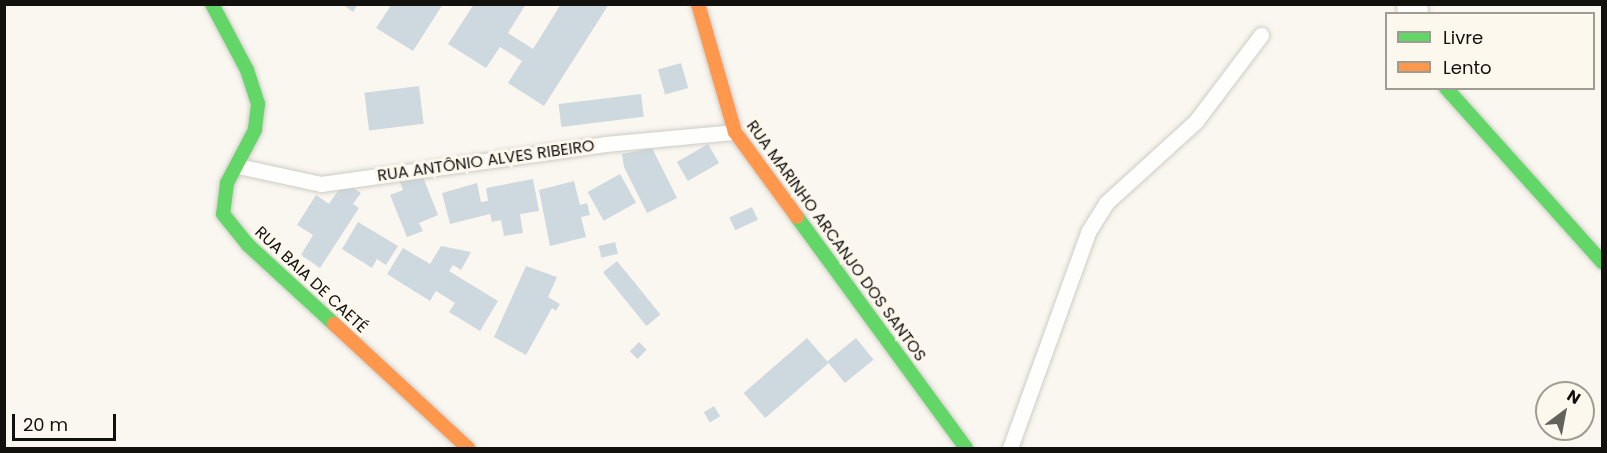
<!DOCTYPE html>
<html>
<head>
<meta charset="utf-8">
<style>
	body { margin:0 }
	#map { position:relative; width:1607px; height:453px; overflow:hidden; background:#faf7f0; font-family:Poppins,sans-serif }
	div>[style] { position:absolute }
	.building>* { inset:0; background:#cdd9de; transform-origin:0 0 }
	.roads { filter:drop-shadow(0 0 2px #ceccc7) drop-shadow(0 0 2px #ceccc7) }
	.lane>* { height:15px; margin:-7.5px; padding:0 7.5px; transform-origin:7.5px; border-radius:7.5px; background:#fefefd }
	.street>* { height:30px; margin:-15px; padding:0 15px; transform-origin:15px; border-radius:15px; background:#fefefd }
	.fast>* { height:14px; margin:-7px; padding:0 7px; transform-origin:7px; border-radius:7px; background:#63d668 }
	.slow>* { height:14px; margin:-7px; padding:0 7px; transform-origin:7px; border-radius:7px; background:#ff974d }
	span { translate:-50% -50%; white-space:nowrap; text-align:center; line-height:1.15; -webkit-text-stroke:6px #fdf8ed; paint-order:stroke }
	.street-label { font-size:16px; color:#13110e }
	.frame { position:absolute; inset:0; border:6px solid #13110e; pointer-events:none }
	.legend { position:absolute; left:1385px; top:12px; width:210px; height:78px; box-sizing:border-box; background:#fdf8ed; border:2px solid #9f9c94; margin:0; padding:8px 10px; list-style:none; font-size:18px; color:#13110e }
	.legend li { display:flex; align-items:center; gap:12px; height:30px }
	.legend b { width:30px; border:2px solid #9f9c94 }
	.north { position:absolute; left:1535px; top:381px; width:60px; height:60px; box-sizing:border-box; background:#fdf8ed; border:2px solid #9f9c94; border-radius:50%; rotate:32deg; font-size:16px; font-weight:700; line-height:24px; text-align:center; color:#13110e }
	.north::after { content:''; display:block; margin:auto; width:21px; height:27px; background:#64625d; clip-path:polygon(50% 0,100% 100%,50% 72%,0 100%) }
	.scale { position:absolute; left:12px; top:414px; width:104px; height:27px; box-sizing:border-box; border:3px solid #13110e; border-top:0; padding-left:8px; font-size:18px; line-height:21px; white-space:nowrap; color:#13110e; -webkit-text-stroke:4px #fdf8ed; paint-order:stroke }
</style>
</head>
<body>
<div id="map">
	<div class="building">
		<div style="clip-path:polygon(342px 4px,358px 4px,353px 12px)"></div>
		<div style="clip-path:polygon(386px 4px,443px 4px,413px 51px,376px 28px,390px 7px)"></div>
		<div style="clip-path:polygon(474px 4px,526px 4px,508px 33px,533px 49px,561px 4px,609px 4px,544px 106px,508px 83px,522px 61px,500px 47px,486px 68px,448px 44px)"></div>
		<div style="left:681px;top:63px;width:26px;height:24px;rotate:74deg"></div>
		<div style="left:419px;top:86px;width:38px;height:55px;rotate:83deg"></div>
		<div style="left:641px;top:94px;width:23px;height:83px;rotate:83deg"></div>
		<div style="left:708px;top:144px;width:22px;height:36px;rotate:60deg"></div>
		<div style="clip-path:polygon(652px 148px,677px 198px,647px 213px,624px 167px,622px 154px)"></div>
		<div style="left:620px;top:174px;width:33px;height:37px;rotate:61deg"></div>
		<div style="clip-path:polygon(423px 177px,438px 215px,419px 223px,423px 231px,407px 237px,390px 195px,403px 190px,400px 182px)"></div>
		<div style="clip-path:polygon(533px 179px,539px 211px,520px 214px,523px 233px,504px 236px,501px 220px,492px 222px,490px 214px,450px 224px,442px 193px,477px 183px,481px 202px,488px 201px,486px 188px)"></div>
		<div style="clip-path:polygon(574px 181px,580px 205px,587px 203px,590px 215px,581px 217px,586px 237px,550px 246px,539px 190px)"></div>
		<div style="clip-path:polygon(344px 182px,361px 193px,353px 204px,359px 208px,320px 268px,301px 255px,313px 235px,297px 225px,316px 195px,329px 204px)"></div>
		<div style="left:752px;top:207px;width:14px;height:25px;rotate:65deg"></div>
		<div style="clip-path:polygon(358px 222px,398px 246px,386px 265px,377px 259px,372px 268px,342px 249px)"></div>
		<div style="left:615px;top:242px;width:12px;height:17px;rotate:76deg"></div>
		<div style="clip-path:polygon(441px 246px,471px 252px,461px 270px,453px 265px,449px 271px,498px 301px,480px 331px,449px 312px,455px 303px,436px 291px,430px 301px,387px 274px,403px 248px,430px 264px)"></div>
		<div style="left:617px;top:261px;width:69px;height:18px;rotate:51deg"></div>
		<div style="clip-path:polygon(526px 266px,557px 277px,548px 297px,560px 304px,556px 311px,552px 308px,526px 355px,494px 337px)"></div>
		<div style="left:807px;top:338px;width:33px;height:84px;rotate:49deg"></div>
		<div style="left:856px;top:338px;width:28px;height:37px;rotate:51deg"></div>
		<div style="left:639px;top:342px;width:11px;height:13px;rotate:45deg"></div>
		<div style="left:714px;top:406px;width:12px;height:12px;rotate:59deg"></div>
	</div>
	<div class="roads">
		<div class="lane">
			<div style="left:238px;top:166px;width:85px;rotate:12.2deg"></div>
			<div style="left:321px;top:184px;width:287px;rotate:-8deg"></div>
			<div style="left:605px;top:144px;width:131px;rotate:-5.3deg"></div>
			<div style="left:1010px;top:448px;width:230px;rotate:-70.1deg"></div>
			<div style="left:1088px;top:232px;width:34px;rotate:-58deg"></div>
			<div style="left:1106px;top:203px;width:122px;rotate:-42.3deg"></div>
			<div style="left:1196px;top:121px;width:108px;rotate:-52.9deg"></div>
		</div>
		<div class="street">
			<div style="left:1412px;top:4px;width:10px;rotate:84deg"></div>
		</div>
		<div class="fast">
			<div style="left:212px;top:4px;width:75px;rotate:62.1deg"></div>
			<div style="left:247px;top:70px;width:36px;rotate:72deg"></div>
			<div style="left:258px;top:104px;width:26px;rotate:97deg"></div>
			<div style="left:255px;top:130px;width:60px;rotate:117.8deg"></div>
			<div style="left:227px;top:183px;width:31px;rotate:97deg"></div>
			<div style="left:223px;top:214px;width:40px;rotate:51deg"></div>
			<div style="left:248px;top:245px;width:117px;rotate:42.6deg"></div>
			<div style="left:1446px;top:88px;width:234px;rotate:48.1deg"></div>
			<div style="left:797px;top:217px;width:286px;rotate:53.8deg"></div>
		</div>
		<div class="slow">
			<div style="left:698px;top:4px;width:133px;rotate:73.9deg"></div>
			<div style="left:735px;top:132px;width:105px;rotate:53.9deg"></div>
			<div style="left:334px;top:324px;width:183px;rotate:42.8deg"></div>
		</div>
	</div>
	<div class="street-label">
		<span style="left:486px;top:161px;rotate:-8deg">RUA ANTÔNIO ALVES RIBEIRO</span>
		<span style="left:836px;top:241px;rotate:54deg">RUA MARINHO ARCANJO DOS SANTOS</span>
		<span style="left:311px;top:280px;rotate:43deg">RUA BAIA DE CAETÉ</span>
	</div>
	<div class="frame"></div>
	<ul class="legend">
	<li><b style="height:8px;background:#63d668"></b>Livre</li>
	<li><b style="height:8px;background:#ff974d"></b>Lento</li>
	</ul>
	<div class="north">N</div>
	<div class="scale">20 m</div>
</div>
</body>
</html>
